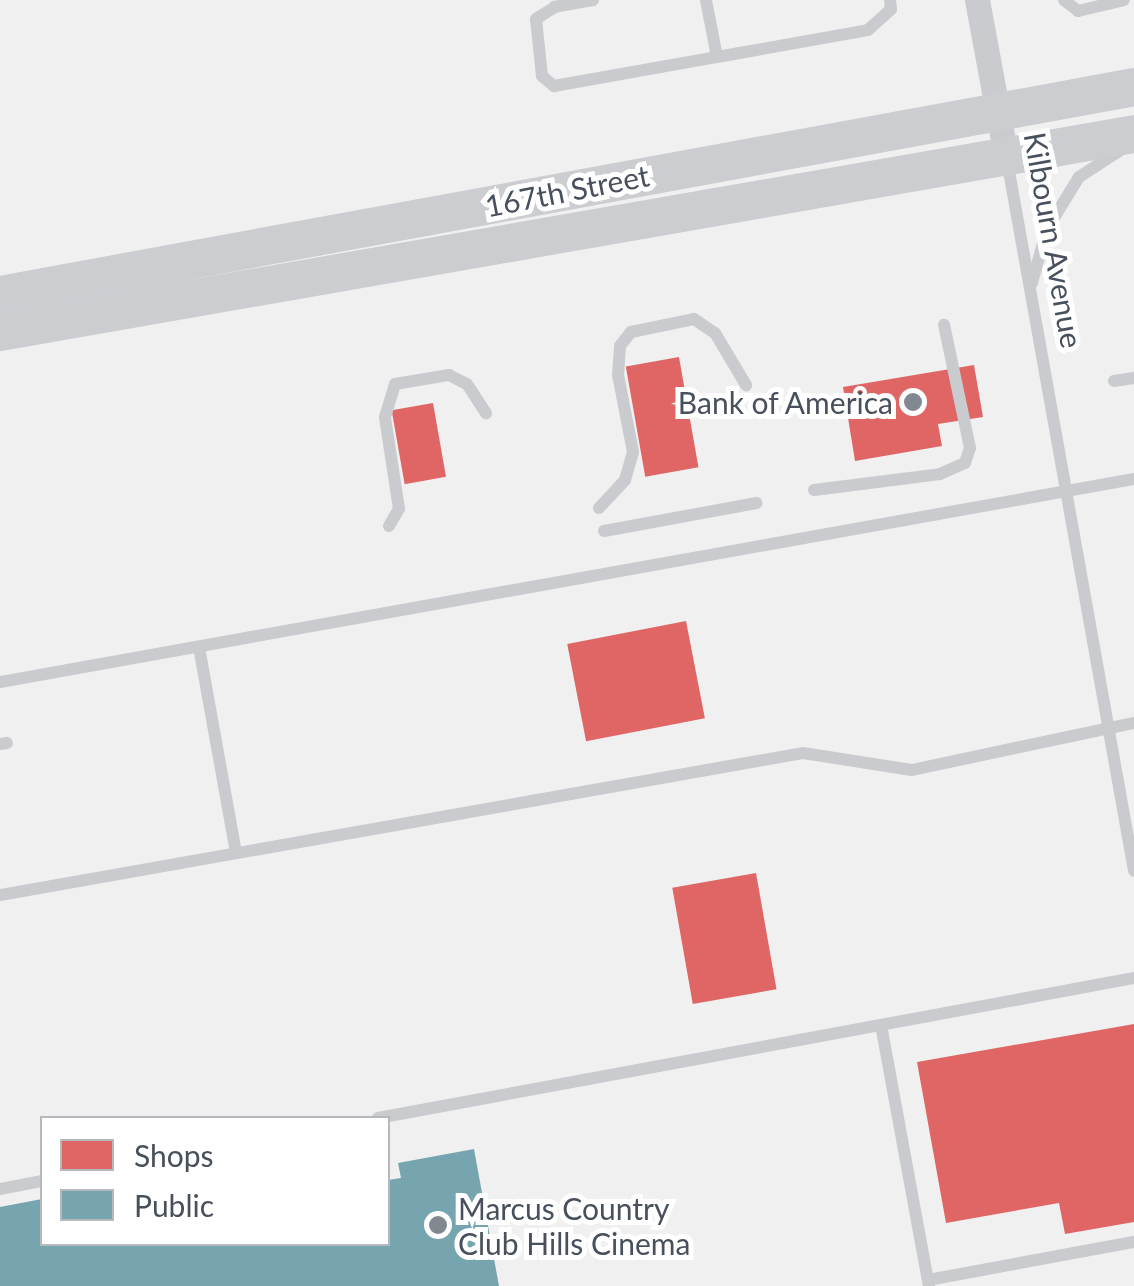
<!DOCTYPE html>
<html>
<head>
<meta charset="utf-8">
<style>
	body { margin:0 }
	#map { position:relative; width:1134px; height:1286px; overflow:hidden; background:#f0f0f0; font-family:Lato,sans-serif }
	div>[style] { position:absolute }
	.shops>* { inset:0; background:#e06666; transform-origin:0 0 }
	.public>* { inset:0; background:#76a5af }
	.service>* { height:12px; margin:-6px; padding:0 6px; transform-origin:6px; border-radius:6px; background:#cacbce }
	.minor>* { height:25px; margin:-12.5px; padding:0 12.5px; transform-origin:12.5px; border-radius:12.5px; background:#cacbce }
	.secondary>* { height:38px; margin:-19px; padding:0 19px; transform-origin:19px; border-radius:19px; background:#cbcdd1 }
	.dots>* { width:28px; height:28px; translate:-50% -50%; box-sizing:border-box; border:5px solid #fff; border-radius:50% }
	span { translate:-50% -50%; white-space:nowrap; text-align:center; line-height:1.15; -webkit-text-stroke:10px #fff; paint-order:stroke }
	.street-label { font-size:30px; color:#47505c }
	.poi-label { font-size:30px; color:#47505c }
	.right { translate:-100% -50%; text-align:right }
	.left { translate:0 -50%; text-align:left }
	.legend { position:absolute; left:40px; top:1116px; width:350px; height:130px; box-sizing:border-box; background:#fff; border:2px solid #b5b9be; margin:0; padding:12px 18px; list-style:none; font-size:30px; color:#47505c }
	.legend li { display:flex; align-items:center; gap:20px; height:50px }
	.legend b { width:50px; border:2px solid #b5b9be }
</style>
</head>
<body>
<div id="map">
	<div class="shops">
		<div style="left:679px;top:357px;width:112px;height:54px;rotate:80deg"></div>
		<div style="clip-path:polygon(974px 365px,983px 417px,938px 424px,942px 446px,855px 461px,843px 387px)"></div>
		<div style="left:433px;top:403px;width:75px;height:42px;rotate:80deg"></div>
		<div style="left:686px;top:621px;width:99px;height:121px;rotate:79deg"></div>
		<div style="left:756px;top:873px;width:118px;height:85px;rotate:80deg"></div>
		<div style="clip-path:polygon(1134px 1024px,1134px 1222px,1065px 1234px,1059px 1203px,946px 1223px,917px 1062px)"></div>
	</div>
	<div class="public">
		<div style="clip-path:polygon(474px 1149px,499px 1286px,0 1286px,0 1207px,42px 1199px,42px 1244px,388px 1244px,388px 1180px,401px 1178px,398px 1163px)"></div>
	</div>
	<div class="service">
		<div style="left:593px;top:0;width:39px;rotate:170deg"></div>
		<div style="left:555px;top:7px;width:22px;rotate:148deg"></div>
		<div style="left:536px;top:19px;width:57px;rotate:84deg"></div>
		<div style="left:542px;top:76px;width:16px;rotate:40deg"></div>
		<div style="left:554px;top:86px;width:166px;rotate:-10.1deg"></div>
		<div style="left:706px;top:0;width:58px;rotate:79.1deg"></div>
		<div style="left:717px;top:57px;width:153px;rotate:-10.1deg"></div>
		<div style="left:868px;top:30px;width:31px;rotate:-42deg"></div>
		<div style="left:891px;top:9px;width:9px;rotate:-96deg"></div>
		<div style="left:1064px;top:0;width:18px;rotate:38deg"></div>
		<div style="left:1078px;top:11px;width:47px;rotate:-13.4deg"></div>
		<div style="left:1007px;top:160px;width:722px;rotate:79.87deg"></div>
		<div style="left:1032px;top:283px;width:56px;rotate:-74.5deg"></div>
		<div style="left:1047px;top:229px;width:61px;rotate:-58.4deg"></div>
		<div style="left:1079px;top:177px;width:48px;rotate:-33deg"></div>
		<div style="left:1114px;top:381px;width:20px;rotate:-9deg"></div>
		<div style="left:814px;top:490px;width:127px;rotate:-7.2deg"></div>
		<div style="left:940px;top:474px;width:27px;rotate:-24deg"></div>
		<div style="left:965px;top:463px;width:16px;rotate:-72deg"></div>
		<div style="left:970px;top:448px;width:126px;rotate:-101.9deg"></div>
		<div style="left:599px;top:508px;width:38px;rotate:-47deg"></div>
		<div style="left:625px;top:480px;width:29px;rotate:-74deg"></div>
		<div style="left:633px;top:452px;width:78px;rotate:-101deg"></div>
		<div style="left:618px;top:375px;width:29px;rotate:-86deg"></div>
		<div style="left:620px;top:346px;width:18px;rotate:-52deg"></div>
		<div style="left:631px;top:332px;width:64px;rotate:-11.7deg"></div>
		<div style="left:694px;top:319px;width:25px;rotate:34deg"></div>
		<div style="left:715px;top:333px;width:61px;rotate:59.2deg"></div>
		<div style="left:389px;top:526px;width:20px;rotate:-60deg"></div>
		<div style="left:399px;top:509px;width:93px;rotate:-98.7deg"></div>
		<div style="left:385px;top:417px;width:34px;rotate:-73deg"></div>
		<div style="left:395px;top:384px;width:55px;rotate:-9.5deg"></div>
		<div style="left:449px;top:375px;width:20px;rotate:27deg"></div>
		<div style="left:467px;top:384px;width:35px;rotate:57deg"></div>
		<div style="left:604px;top:531px;width:155px;rotate:-10.4deg"></div>
		<div style="left:199px;top:647px;width:209px;rotate:79.8deg"></div>
		<div style="left:0;top:682px;width:1152px;rotate:-10.15deg"></div>
		<div style="left:0;top:744px;width:7px;rotate:-8deg"></div>
		<div style="left:0;top:895px;width:815px;rotate:-10.03deg"></div>
		<div style="left:803px;top:753px;width:110px;rotate:8.9deg"></div>
		<div style="left:912px;top:770px;width:227px;rotate:-12deg"></div>
		<div style="left:881px;top:1025px;width:265px;rotate:79.6deg"></div>
		<div style="left:378px;top:1118px;width:769px;rotate:-10.49deg"></div>
		<div style="left:0;top:1189px;width:43px;rotate:-10.8deg"></div>
		<div style="left:928px;top:1280px;width:209px;rotate:-10.5deg"></div>
	</div>
	<div class="minor">
		<div style="left:977px;top:0;width:159px;rotate:79.5deg"></div>
	</div>
	<div class="secondary">
		<div style="left:0;top:295px;width:1153px;rotate:-10.39deg"></div>
		<div style="left:0;top:332px;width:1151px;rotate:-9.9deg"></div>
	</div>
	<div class="dots">
		<div style="left:913px;top:402px;background:#828890"></div>
		<div style="left:438px;top:1225px;background:#828890"></div>
	</div>
	<div class="street-label">
		<span style="left:567px;top:190px;rotate:-11deg">167th Street</span>
		<span style="left:1054px;top:240px;rotate:80deg">Kilbourn Avenue</span>
	</div>
	<div class="poi-label">
		<span class="right" style="left:893px;top:402px">Bank of America</span>
		<span class="left" style="left:458px;top:1225px">Marcus Country<br>Club Hills Cinema</span>
	</div>
	<ul class="legend">
	<li><b style="height:28px;background:#e06666"></b>Shops</li>
	<li><b style="height:28px;background:#76a5af"></b>Public</li>
	</ul>
</div>
</body>
</html>
